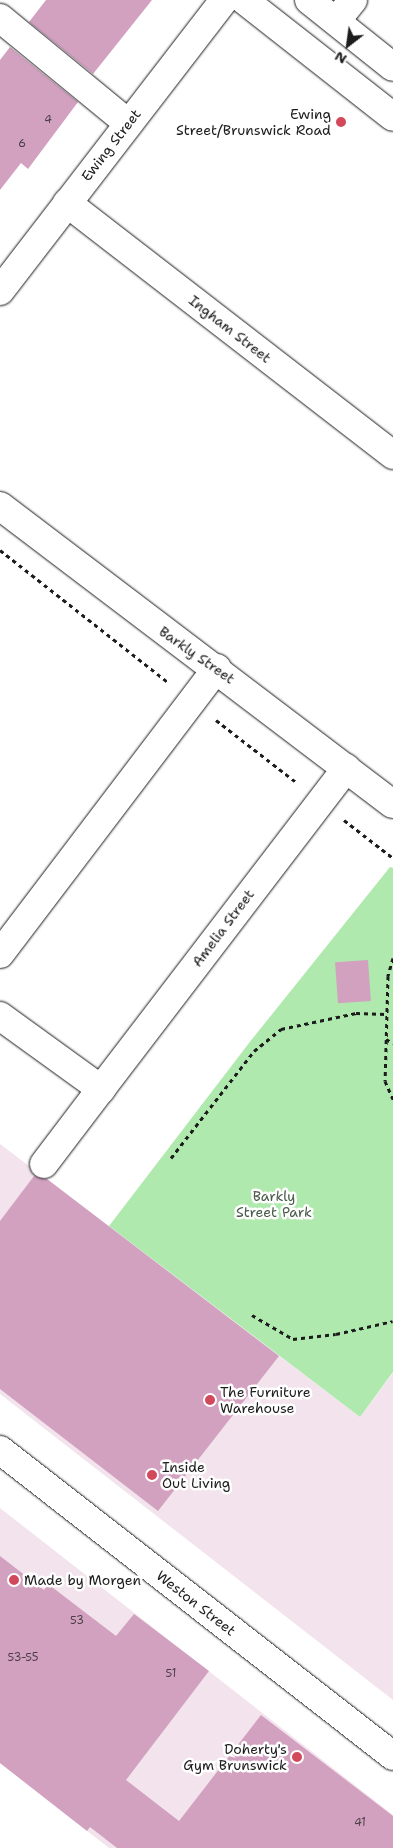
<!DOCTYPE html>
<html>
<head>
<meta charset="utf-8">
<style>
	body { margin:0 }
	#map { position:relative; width:393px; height:1848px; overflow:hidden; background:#fff; font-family:"Shantell Sans",sans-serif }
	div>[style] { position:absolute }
	.built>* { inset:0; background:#f2e3ec }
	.green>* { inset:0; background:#afe9ae }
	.building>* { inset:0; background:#d2a1c0; transform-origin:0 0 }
	.path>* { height:3px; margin-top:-1.5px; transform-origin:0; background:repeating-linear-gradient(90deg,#1c1c1c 0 4px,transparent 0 8px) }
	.roads { filter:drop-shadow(0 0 1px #1c1c1c) drop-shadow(0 0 1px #1c1c1c) }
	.minor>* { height:28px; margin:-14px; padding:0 14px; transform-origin:14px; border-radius:14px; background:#fff }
	.major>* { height:28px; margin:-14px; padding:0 14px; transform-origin:14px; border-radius:14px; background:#fff }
	.dots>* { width:14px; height:14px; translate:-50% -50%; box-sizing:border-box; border:2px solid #fff; border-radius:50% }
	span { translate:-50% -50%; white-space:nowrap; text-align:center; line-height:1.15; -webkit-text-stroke:5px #fff; paint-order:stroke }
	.number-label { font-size:11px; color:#4a3d45 }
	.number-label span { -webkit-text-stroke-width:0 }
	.poi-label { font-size:14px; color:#1c1c1c }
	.right { translate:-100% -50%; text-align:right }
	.left { translate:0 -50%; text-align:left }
	.street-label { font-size:14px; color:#1c1c1c }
	.park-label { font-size:14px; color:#485a48 }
	.north { position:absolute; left:323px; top:20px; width:50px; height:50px; -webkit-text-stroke:4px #fff; paint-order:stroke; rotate:210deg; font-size:14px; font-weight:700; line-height:20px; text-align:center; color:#1c1c1c }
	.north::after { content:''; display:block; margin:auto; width:18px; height:22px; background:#1c1c1c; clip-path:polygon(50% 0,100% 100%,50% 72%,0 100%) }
</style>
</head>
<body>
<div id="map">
	<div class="built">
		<div style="clip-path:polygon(0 1144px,360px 1417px,393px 1373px,393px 1700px,0 1394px)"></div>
		<div style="clip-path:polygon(0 1508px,393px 1815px,393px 1848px,109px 1848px,0 1763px)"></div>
	</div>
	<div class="green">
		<div style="clip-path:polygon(390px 867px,393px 868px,393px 1372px,360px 1417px,109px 1226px,249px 1043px)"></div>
	</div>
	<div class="building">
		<div style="clip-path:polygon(46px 0,152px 0,93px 74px,29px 22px)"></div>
		<div style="clip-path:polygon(10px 47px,78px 102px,28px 169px,21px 163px,0 190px,0 60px)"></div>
		<div style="left:368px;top:960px;width:41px;height:33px;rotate:86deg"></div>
		<div style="clip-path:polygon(34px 1176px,47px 1179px,279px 1356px,158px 1511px,0 1389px,0 1221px)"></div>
		<div style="clip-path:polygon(0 1556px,44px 1590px,48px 1584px,116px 1636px,134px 1614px,209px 1671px,126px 1780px,179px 1821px,261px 1715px,393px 1816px,393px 1848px,117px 1848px,90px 1827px,87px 1831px,0 1763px)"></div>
	</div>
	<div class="path">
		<div style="left:0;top:550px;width:214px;rotate:38.2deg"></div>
		<div style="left:216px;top:720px;width:101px;rotate:37.8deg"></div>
		<div style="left:344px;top:820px;width:62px;rotate:37.8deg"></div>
		<div style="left:393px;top:958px;width:19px;rotate:106deg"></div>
		<div style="left:388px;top:976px;width:105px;rotate:91.6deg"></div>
		<div style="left:385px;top:1081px;width:20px;rotate:66deg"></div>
		<div style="left:386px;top:1039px;width:8px;rotate:30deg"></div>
		<div style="left:171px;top:1158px;width:135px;rotate:-52.2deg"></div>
		<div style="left:254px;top:1051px;width:35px;rotate:-39deg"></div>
		<div style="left:281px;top:1029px;width:77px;rotate:-12deg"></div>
		<div style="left:356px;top:1013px;width:30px;rotate:2deg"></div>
		<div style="left:252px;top:1315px;width:48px;rotate:30.3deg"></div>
		<div style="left:293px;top:1339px;width:43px;rotate:-6.6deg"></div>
		<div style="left:336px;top:1334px;width:58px;rotate:-12.8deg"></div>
	</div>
	<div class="roads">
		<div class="minor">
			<div style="left:0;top:18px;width:166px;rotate:39.4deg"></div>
			<div style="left:336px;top:21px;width:27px;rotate:-51deg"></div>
			<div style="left:67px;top:203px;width:412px;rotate:37.7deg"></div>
			<div style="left:0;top:291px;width:367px;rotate:-52.4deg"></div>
			<div style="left:0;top:506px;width:493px;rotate:37.2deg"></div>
			<div style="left:0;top:954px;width:359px;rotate:-52.8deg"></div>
			<div style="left:0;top:1016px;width:125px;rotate:35.9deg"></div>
			<div style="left:101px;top:1089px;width:404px;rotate:-52.6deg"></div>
			<div style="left:44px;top:1164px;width:94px;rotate:-52.8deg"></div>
			<div style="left:0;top:1450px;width:498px;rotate:37.9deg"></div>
		</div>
		<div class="major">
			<div style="left:244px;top:0;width:189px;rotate:38.1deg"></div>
			<div style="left:309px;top:0;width:107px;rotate:38.6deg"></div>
		</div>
	</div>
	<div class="dots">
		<div style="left:341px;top:122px;background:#d1495b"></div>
		<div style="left:210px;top:1400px;background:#d1495b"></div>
		<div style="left:152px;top:1475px;background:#d1495b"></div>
		<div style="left:14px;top:1580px;background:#d1495b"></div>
		<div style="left:297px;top:1757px;background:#d1495b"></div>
	</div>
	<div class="number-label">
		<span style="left:48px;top:120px">4</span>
		<span style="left:22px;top:144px">6</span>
		<span style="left:77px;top:1621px">53</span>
		<span style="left:23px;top:1658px">53-55</span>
		<span style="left:171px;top:1674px">51</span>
		<span style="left:360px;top:1823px">41</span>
	</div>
	<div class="poi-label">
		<span class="right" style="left:331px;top:122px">Ewing<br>Street/Brunswick Road</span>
		<span class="left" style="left:220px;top:1400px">The Furniture<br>Warehouse</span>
		<span class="left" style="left:162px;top:1475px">Inside<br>Out Living</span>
		<span class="left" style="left:24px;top:1580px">Made by Morgen</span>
		<span class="right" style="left:287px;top:1757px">Doherty's<br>Gym Brunswick</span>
	</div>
	<div class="street-label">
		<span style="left:111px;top:145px;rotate:-52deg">Ewing Street</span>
		<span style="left:230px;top:329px;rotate:38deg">Ingham Street</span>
		<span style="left:197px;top:655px;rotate:35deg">Barkly Street</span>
		<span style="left:223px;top:928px;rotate:-53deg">Amelia Street</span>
		<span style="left:196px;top:1603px;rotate:38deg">Weston Street</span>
	</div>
	<div class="park-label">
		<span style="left:274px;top:1204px">Barkly<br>Street Park</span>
	</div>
	<div class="north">N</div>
</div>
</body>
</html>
